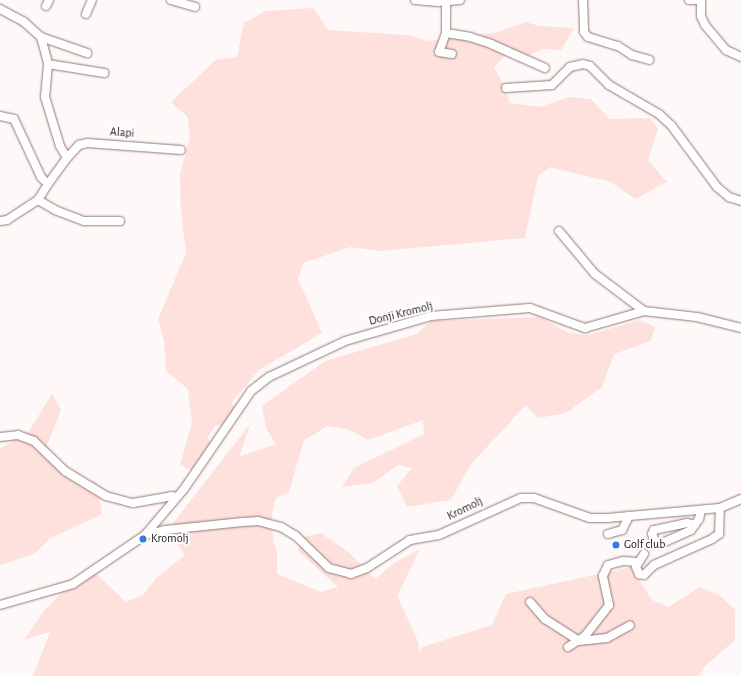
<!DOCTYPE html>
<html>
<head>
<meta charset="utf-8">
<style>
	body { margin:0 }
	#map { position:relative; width:741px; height:676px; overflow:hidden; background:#fef8f8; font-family:"Alegreya Sans",sans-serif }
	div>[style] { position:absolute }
	.green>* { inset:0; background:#fee1dd }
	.roads { filter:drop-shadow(0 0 1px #917875) drop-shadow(0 0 1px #917875) }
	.minor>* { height:8px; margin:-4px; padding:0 4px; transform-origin:4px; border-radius:4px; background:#fff }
	.dots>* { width:11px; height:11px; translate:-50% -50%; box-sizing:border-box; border:2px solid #fff; border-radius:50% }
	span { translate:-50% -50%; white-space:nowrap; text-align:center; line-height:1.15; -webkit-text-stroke:4px #fff; paint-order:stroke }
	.street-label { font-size:12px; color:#1e1514 }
	.poi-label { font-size:12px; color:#1e1514 }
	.left { translate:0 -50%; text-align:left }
</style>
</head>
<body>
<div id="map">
	<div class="green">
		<div style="clip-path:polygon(313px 8px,328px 30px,407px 35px,428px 41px,498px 32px,526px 22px,539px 26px,574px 28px,561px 50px,543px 49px,527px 56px,510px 50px,494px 68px,503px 83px,510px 103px,540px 107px,569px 97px,591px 99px,610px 119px,650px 118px,658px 129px,648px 160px,667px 182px,635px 199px,611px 182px,550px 167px,538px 176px,525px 238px,380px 251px,350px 247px,303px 263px,298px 279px,322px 333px,259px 370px,231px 403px,240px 414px,231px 426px,216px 425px,207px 438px,215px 447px,197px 473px,180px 465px,192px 423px,188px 389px,166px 371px,164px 341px,158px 319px,186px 253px,181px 212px,180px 175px,190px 137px,188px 117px,171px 102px,216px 60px,237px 57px,244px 23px,266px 11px)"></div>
		<div style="clip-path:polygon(540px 317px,569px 333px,589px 335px,640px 320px,655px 327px,651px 341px,614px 354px,602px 387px,566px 413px,538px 418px,526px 405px,471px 464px,451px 500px,407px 507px,397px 486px,412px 468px,398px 465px,373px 483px,342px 487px,354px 468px,424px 434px,423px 420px,368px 440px,350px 430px,328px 426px,304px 440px,289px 492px,276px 498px,272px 513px,273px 541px,277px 552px,277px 574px,321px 592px,338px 587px,298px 551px,303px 537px,321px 533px,347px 551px,375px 579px,394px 563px,420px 549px,397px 596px,416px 636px,420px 653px,422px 647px,492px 625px,506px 594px,631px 567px,652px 600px,668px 607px,700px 587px,719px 595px,735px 610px,735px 640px,704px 667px,699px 676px,33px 676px,50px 632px,24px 640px,44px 611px,74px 579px,89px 567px,126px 602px,144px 594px,156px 578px,185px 555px,167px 531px,251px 423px,239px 457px,276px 444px,266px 428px,262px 406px,325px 361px,417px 334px,431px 321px)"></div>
		<div style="clip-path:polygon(52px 394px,61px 410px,46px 448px,79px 477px,97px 483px,102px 514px,49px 539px,34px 554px,0 565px,0 449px,29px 431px)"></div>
	</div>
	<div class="roads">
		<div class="minor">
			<div style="left:171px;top:0;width:25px;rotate:16deg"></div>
			<div style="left:415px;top:0;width:23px;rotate:5deg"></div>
			<div style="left:438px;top:2px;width:22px;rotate:-5deg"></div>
			<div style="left:583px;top:0;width:32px;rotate:88deg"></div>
			<div style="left:584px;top:32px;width:6px;rotate:51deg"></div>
			<div style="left:588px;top:37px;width:31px;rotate:17deg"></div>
			<div style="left:618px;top:46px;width:17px;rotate:33deg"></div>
			<div style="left:632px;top:55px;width:18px;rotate:16deg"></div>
			<div style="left:689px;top:0;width:12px"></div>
			<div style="left:701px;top:0;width:16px;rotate:90deg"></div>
			<div style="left:701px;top:16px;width:10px;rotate:66deg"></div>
			<div style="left:705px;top:25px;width:33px;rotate:50deg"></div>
			<div style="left:726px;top:50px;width:17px;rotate:25deg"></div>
			<div style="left:446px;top:2px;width:31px;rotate:90deg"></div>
			<div style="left:446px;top:33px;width:24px;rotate:9deg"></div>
			<div style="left:470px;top:37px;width:22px;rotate:18deg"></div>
			<div style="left:491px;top:44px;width:59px;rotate:24deg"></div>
			<div style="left:46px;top:6px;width:7px;rotate:-63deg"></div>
			<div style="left:0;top:9px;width:26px;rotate:28deg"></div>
			<div style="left:23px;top:21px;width:24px;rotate:42deg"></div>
			<div style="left:41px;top:37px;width:28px;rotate:75deg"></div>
			<div style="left:48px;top:64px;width:33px;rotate:95deg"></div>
			<div style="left:45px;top:97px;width:51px;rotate:73deg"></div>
			<div style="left:60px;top:146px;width:14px;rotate:60deg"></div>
			<div style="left:67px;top:158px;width:18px;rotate:-47deg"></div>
			<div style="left:79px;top:145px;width:9px;rotate:-13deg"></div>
			<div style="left:88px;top:143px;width:93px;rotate:4.3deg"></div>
			<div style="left:86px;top:14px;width:15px;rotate:-67deg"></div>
			<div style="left:446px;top:33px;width:20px;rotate:110deg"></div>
			<div style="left:439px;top:52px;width:13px;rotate:9deg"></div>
			<div style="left:41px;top:37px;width:49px;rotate:19.2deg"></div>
			<div style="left:48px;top:64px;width:57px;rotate:9.1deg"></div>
			<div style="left:506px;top:88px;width:46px;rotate:-3.7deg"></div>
			<div style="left:552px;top:85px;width:25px;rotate:-45deg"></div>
			<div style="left:570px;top:67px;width:13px;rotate:-13deg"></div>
			<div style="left:583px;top:64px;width:7px;rotate:16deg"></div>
			<div style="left:590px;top:66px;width:27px;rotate:45deg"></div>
			<div style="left:609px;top:85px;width:58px;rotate:30.1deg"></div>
			<div style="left:659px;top:114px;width:16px;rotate:43deg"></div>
			<div style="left:671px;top:125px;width:77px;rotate:53.4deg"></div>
			<div style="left:717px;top:187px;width:16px;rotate:40deg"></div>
			<div style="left:729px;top:197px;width:13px;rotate:18deg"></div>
			<div style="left:0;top:116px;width:14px;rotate:12deg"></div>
			<div style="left:14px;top:119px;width:64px;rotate:65deg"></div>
			<div style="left:41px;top:177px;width:10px;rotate:45deg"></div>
			<div style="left:48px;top:184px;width:32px;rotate:-54deg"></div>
			<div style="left:48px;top:184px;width:19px;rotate:122deg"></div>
			<div style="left:38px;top:200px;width:20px;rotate:30deg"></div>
			<div style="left:55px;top:210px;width:31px;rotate:21deg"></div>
			<div style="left:84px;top:221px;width:36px"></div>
			<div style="left:0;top:221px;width:7px;rotate:-8deg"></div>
			<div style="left:7px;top:220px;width:37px;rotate:-33deg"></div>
			<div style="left:559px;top:231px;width:56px;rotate:50.1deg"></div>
			<div style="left:595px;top:274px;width:61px;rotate:37.1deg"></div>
			<div style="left:0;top:437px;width:18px;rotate:-6deg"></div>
			<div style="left:18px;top:435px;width:17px;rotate:21deg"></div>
			<div style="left:34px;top:441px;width:43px;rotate:44.1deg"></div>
			<div style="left:65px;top:471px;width:48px;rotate:31.4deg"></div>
			<div style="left:106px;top:496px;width:28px;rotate:15deg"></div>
			<div style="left:133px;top:503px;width:39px;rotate:-10deg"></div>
			<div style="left:171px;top:496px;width:5px;rotate:11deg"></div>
			<div style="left:695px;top:525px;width:8px;rotate:-166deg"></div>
			<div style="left:687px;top:523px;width:34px;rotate:168deg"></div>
			<div style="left:654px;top:530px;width:4px;rotate:117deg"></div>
			<div style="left:652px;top:534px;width:10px;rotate:66deg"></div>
			<div style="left:656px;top:543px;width:4px;rotate:14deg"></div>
			<div style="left:660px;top:544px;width:34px;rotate:-24deg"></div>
			<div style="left:691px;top:530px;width:14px;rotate:-54deg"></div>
			<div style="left:699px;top:519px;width:9px;rotate:-77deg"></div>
			<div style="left:608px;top:534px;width:15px;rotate:-16deg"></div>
			<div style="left:622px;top:530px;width:16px;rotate:-63deg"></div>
			<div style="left:145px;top:535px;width:60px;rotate:-49.7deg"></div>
			<div style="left:184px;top:489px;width:119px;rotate:-55.6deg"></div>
			<div style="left:251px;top:391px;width:23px;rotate:-38deg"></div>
			<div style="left:269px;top:377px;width:84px;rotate:-25.3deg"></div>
			<div style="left:345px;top:341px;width:90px;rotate:-16.2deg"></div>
			<div style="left:431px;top:316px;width:99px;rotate:-4.6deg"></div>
			<div style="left:530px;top:308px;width:59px;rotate:20deg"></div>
			<div style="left:585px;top:328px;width:61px;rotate:-16.1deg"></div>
			<div style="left:644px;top:311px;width:53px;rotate:6.5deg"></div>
			<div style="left:697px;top:317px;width:45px;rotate:14deg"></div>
			<div style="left:644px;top:554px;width:15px;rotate:122deg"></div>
			<div style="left:636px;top:567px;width:8px;rotate:67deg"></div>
			<div style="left:639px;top:574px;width:5px;rotate:11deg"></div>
			<div style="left:644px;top:575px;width:14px;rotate:-45deg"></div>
			<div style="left:654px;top:565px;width:64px;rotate:-24.1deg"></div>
			<div style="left:712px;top:539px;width:9px;rotate:-36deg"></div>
			<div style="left:719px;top:534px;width:26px;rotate:-88deg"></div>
			<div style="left:530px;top:602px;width:23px;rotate:49deg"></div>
			<div style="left:545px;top:619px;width:40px;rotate:32.9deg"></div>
			<div style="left:579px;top:641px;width:28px;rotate:-6deg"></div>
			<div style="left:607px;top:638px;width:26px;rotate:-29deg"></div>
			<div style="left:0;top:605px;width:76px;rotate:-16deg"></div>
			<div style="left:73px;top:584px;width:87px;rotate:-34.2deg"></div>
			<div style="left:145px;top:535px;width:21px;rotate:-14deg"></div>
			<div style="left:165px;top:530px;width:78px;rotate:-5.9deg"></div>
			<div style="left:243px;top:522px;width:15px;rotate:-4deg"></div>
			<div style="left:258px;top:521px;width:24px;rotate:15deg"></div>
			<div style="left:281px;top:527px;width:17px;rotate:31deg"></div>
			<div style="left:296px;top:536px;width:46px;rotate:44.1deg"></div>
			<div style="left:329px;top:568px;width:23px;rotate:15deg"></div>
			<div style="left:351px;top:574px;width:17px;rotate:-21deg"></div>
			<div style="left:367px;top:568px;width:51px;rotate:-33.1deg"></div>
			<div style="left:410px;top:540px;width:29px;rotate:-10deg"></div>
			<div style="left:439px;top:535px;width:90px;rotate:-24.3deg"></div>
			<div style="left:521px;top:498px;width:13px"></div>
			<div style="left:534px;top:498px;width:59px;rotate:19.7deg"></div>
			<div style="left:590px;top:518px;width:17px"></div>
			<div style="left:607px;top:518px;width:113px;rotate:-5.1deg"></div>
			<div style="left:720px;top:508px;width:23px;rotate:-23deg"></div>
			<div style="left:568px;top:647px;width:20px;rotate:-33deg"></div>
			<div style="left:585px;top:636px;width:39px;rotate:-52deg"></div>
			<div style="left:609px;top:605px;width:30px;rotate:-102deg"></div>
			<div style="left:603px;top:576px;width:12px;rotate:-66deg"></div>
			<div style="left:608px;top:565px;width:16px;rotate:-15deg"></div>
			<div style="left:623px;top:561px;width:14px;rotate:4deg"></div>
		</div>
	</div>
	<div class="dots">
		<div style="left:143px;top:539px;background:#3677e5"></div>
		<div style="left:616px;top:545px;background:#3677e5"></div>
	</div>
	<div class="street-label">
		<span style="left:122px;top:133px;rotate:4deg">Alapi</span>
		<span style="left:401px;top:314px;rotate:-14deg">Donji Kromolj</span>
		<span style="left:465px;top:509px;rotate:-26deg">Kromolj</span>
	</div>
	<div class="poi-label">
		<span class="left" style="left:151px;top:539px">Kromolj</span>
		<span class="left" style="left:624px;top:545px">Golf club</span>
	</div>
</div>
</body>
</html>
